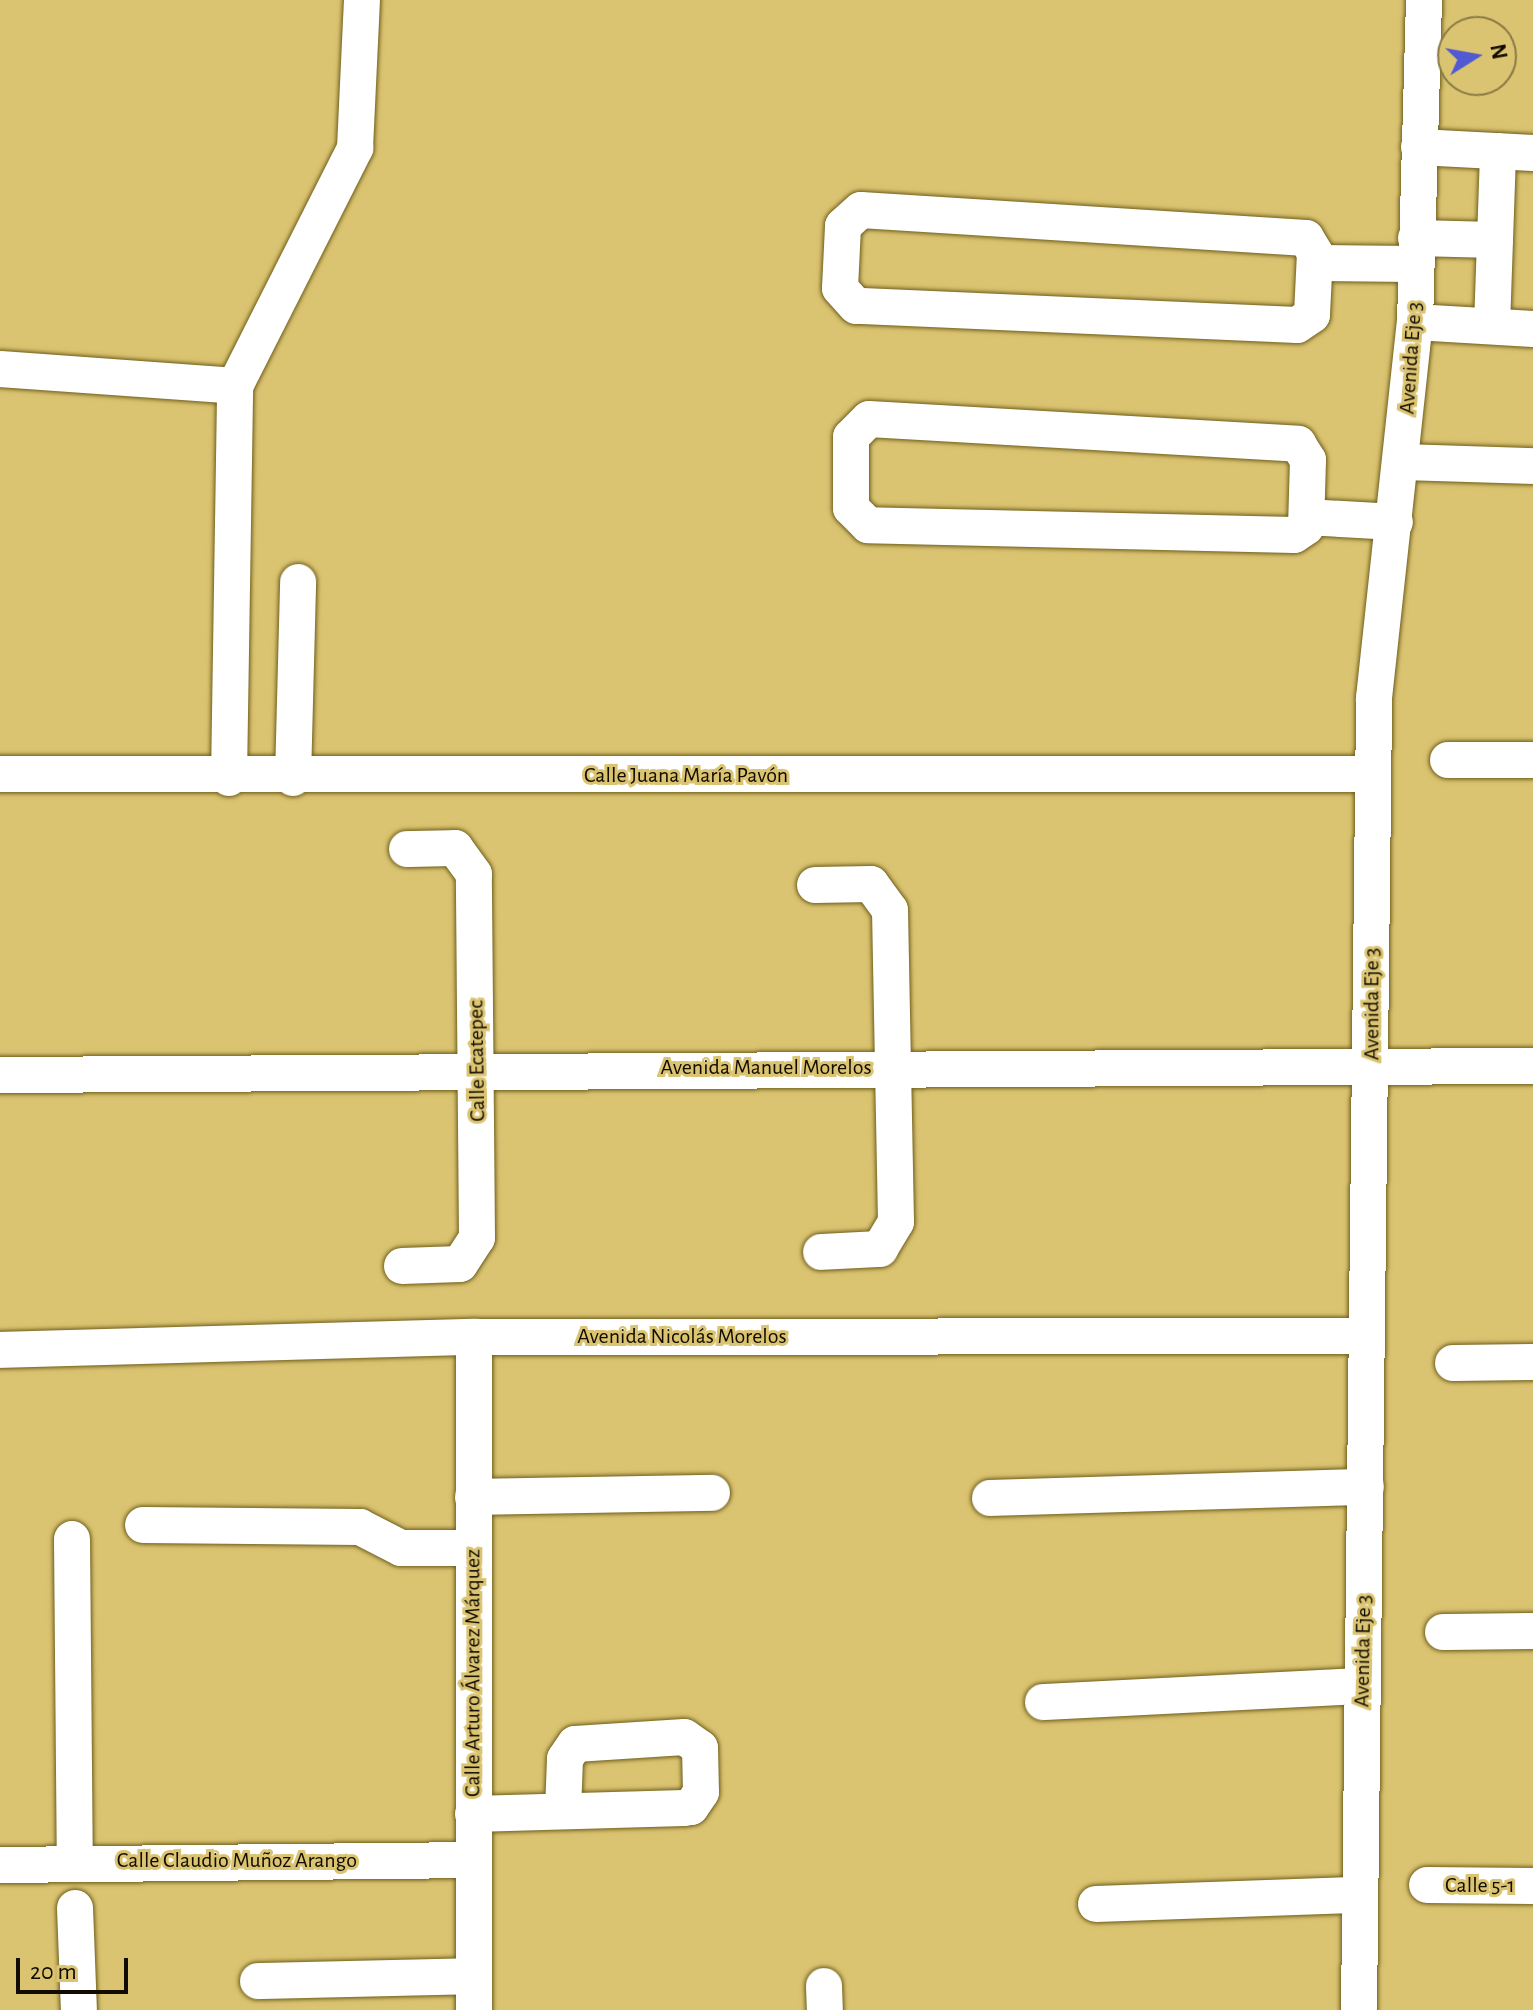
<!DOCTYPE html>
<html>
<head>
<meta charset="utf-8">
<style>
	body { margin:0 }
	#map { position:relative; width:1533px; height:2010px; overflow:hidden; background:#dbc471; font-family:"Alegreya Sans",sans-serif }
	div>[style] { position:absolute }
	.roads { filter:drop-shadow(0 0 2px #6f5f1d) drop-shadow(0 0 2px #6f5f1d) }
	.minor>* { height:36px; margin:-18px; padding:0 18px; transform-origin:18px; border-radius:18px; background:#fff }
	span { translate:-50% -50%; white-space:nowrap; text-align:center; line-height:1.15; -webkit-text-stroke:6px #dbc471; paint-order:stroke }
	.street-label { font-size:22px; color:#110b00 }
	.north { position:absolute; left:1437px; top:16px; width:80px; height:80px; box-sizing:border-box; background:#dbc471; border:2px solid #8a7a44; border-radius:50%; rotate:79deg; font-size:22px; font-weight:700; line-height:32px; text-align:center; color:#110b00 }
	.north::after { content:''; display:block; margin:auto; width:28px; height:36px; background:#515ad0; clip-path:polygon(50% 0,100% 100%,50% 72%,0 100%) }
	.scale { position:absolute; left:16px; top:1958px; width:112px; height:36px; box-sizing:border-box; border:4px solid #110b00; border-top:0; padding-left:10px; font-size:24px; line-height:28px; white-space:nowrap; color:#110b00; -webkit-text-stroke:6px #dbc471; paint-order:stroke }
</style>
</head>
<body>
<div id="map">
	<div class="roads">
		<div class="minor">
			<div style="left:1419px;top:147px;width:114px;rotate:3deg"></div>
			<div style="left:861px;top:210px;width:446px;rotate:3.6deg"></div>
			<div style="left:1306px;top:238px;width:17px;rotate:59deg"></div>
			<div style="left:1315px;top:253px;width:62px;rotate:92.8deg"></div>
			<div style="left:1312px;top:315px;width:18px;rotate:146deg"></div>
			<div style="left:1297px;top:325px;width:441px;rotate:-177.5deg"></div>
			<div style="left:856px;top:306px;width:24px;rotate:-132deg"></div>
			<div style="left:840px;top:288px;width:62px;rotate:-87.2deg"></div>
			<div style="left:843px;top:226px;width:24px;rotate:-42deg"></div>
			<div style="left:1416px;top:238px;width:79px;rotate:1.5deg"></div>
			<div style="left:1315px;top:263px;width:101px;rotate:0.6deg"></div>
			<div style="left:1415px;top:322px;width:118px;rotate:3.4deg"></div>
			<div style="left:1492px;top:326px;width:175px;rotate:-88deg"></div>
			<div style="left:0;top:369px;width:236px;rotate:4.1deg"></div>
			<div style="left:869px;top:419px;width:430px;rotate:3.3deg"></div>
			<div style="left:1298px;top:444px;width:19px;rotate:58deg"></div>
			<div style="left:1308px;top:460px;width:67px;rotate:91.7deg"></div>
			<div style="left:1306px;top:527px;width:14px;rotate:146deg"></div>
			<div style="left:1294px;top:535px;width:426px;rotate:-178.7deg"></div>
			<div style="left:868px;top:525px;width:24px;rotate:-135deg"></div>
			<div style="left:851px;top:508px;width:71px;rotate:-90deg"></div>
			<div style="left:851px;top:437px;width:25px;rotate:-45deg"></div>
			<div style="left:1404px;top:462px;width:129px;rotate:1.8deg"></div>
			<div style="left:1307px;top:517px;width:88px;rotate:3.3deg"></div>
			<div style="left:1448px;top:760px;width:85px"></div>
			<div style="left:0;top:774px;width:1373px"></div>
			<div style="left:229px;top:778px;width:392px;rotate:-89.1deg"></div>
			<div style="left:235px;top:386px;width:267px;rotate:-63.2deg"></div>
			<div style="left:355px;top:148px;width:148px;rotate:-87.3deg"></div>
			<div style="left:293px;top:778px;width:196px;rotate:-88.5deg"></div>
			<div style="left:815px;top:885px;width:56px;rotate:-1deg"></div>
			<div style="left:871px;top:884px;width:32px;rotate:54deg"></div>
			<div style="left:890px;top:910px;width:312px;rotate:88.9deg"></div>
			<div style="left:896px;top:1222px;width:31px;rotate:121deg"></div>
			<div style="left:880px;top:1249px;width:59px;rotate:177.1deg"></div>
			<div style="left:0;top:1075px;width:1533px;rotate:-0.34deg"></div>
			<div style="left:402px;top:1266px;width:58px;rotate:-2deg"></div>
			<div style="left:460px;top:1264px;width:31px;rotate:-57deg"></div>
			<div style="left:477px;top:1238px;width:364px;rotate:-90.5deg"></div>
			<div style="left:474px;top:874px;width:32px;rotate:-126deg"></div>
			<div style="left:455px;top:848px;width:48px;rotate:178.8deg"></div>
			<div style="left:0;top:1350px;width:474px;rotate:-1.6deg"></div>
			<div style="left:474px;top:1337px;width:891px;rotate:-0.06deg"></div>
			<div style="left:1453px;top:1363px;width:80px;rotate:-0.7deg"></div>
			<div style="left:473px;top:1497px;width:239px;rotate:-1deg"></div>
			<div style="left:990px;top:1498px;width:376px;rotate:-1.7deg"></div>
			<div style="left:143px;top:1525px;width:217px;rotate:0.5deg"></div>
			<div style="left:360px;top:1527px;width:46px;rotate:27.1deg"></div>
			<div style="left:401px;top:1548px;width:72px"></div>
			<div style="left:72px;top:1539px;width:323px;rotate:89.5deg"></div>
			<div style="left:1443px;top:1632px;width:90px;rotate:-0.6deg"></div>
			<div style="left:1043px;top:1702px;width:319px;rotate:-2.9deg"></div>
			<div style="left:473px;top:1814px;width:211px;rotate:-1.6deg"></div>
			<div style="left:684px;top:1808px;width:7px;rotate:-8deg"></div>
			<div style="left:691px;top:1807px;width:18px;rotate:-56deg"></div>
			<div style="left:701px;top:1792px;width:44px;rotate:-91.3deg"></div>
			<div style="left:700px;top:1748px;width:19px;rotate:-145deg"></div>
			<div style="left:684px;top:1737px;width:109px;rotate:176.3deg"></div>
			<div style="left:575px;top:1744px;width:18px;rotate:124deg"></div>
			<div style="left:565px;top:1759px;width:52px;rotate:92.2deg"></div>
			<div style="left:0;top:1865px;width:473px;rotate:-0.6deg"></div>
			<div style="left:1427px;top:1885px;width:106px;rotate:0.5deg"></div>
			<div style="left:1096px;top:1904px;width:264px;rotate:-2deg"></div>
			<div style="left:75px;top:1908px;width:102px;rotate:87.8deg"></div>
			<div style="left:258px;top:1981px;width:215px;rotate:-1.3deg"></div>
			<div style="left:824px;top:1986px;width:24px;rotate:88deg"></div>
			<div style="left:474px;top:2010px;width:673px;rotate:-90deg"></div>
			<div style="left:1359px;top:2010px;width:1312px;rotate:-89.34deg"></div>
			<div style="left:1374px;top:698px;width:378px;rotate:-83.8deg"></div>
			<div style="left:1415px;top:322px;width:322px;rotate:-88.4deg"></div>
		</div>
	</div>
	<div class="street-label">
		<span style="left:1411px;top:358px;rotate:-86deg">Avenida Eje 3</span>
		<span style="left:686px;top:776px">Calle Juana María Pavón</span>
		<span style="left:1372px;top:1004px;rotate:-90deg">Avenida Eje 3</span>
		<span style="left:477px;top:1061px;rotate:-91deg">Calle Ecatepec</span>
		<span style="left:766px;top:1068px">Avenida Manuel Morelos</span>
		<span style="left:682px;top:1337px">Avenida Nicolás Morelos</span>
		<span style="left:1363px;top:1651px;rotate:-89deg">Avenida Eje 3</span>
		<span style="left:473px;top:1673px;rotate:-90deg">Calle Arturo Álvarez Márquez</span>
		<span style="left:237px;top:1861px">Calle Claudio Muñoz Arango</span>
		<span style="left:1480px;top:1886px">Calle 5-1</span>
	</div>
	<div class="north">N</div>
	<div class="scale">20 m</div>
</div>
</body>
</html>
